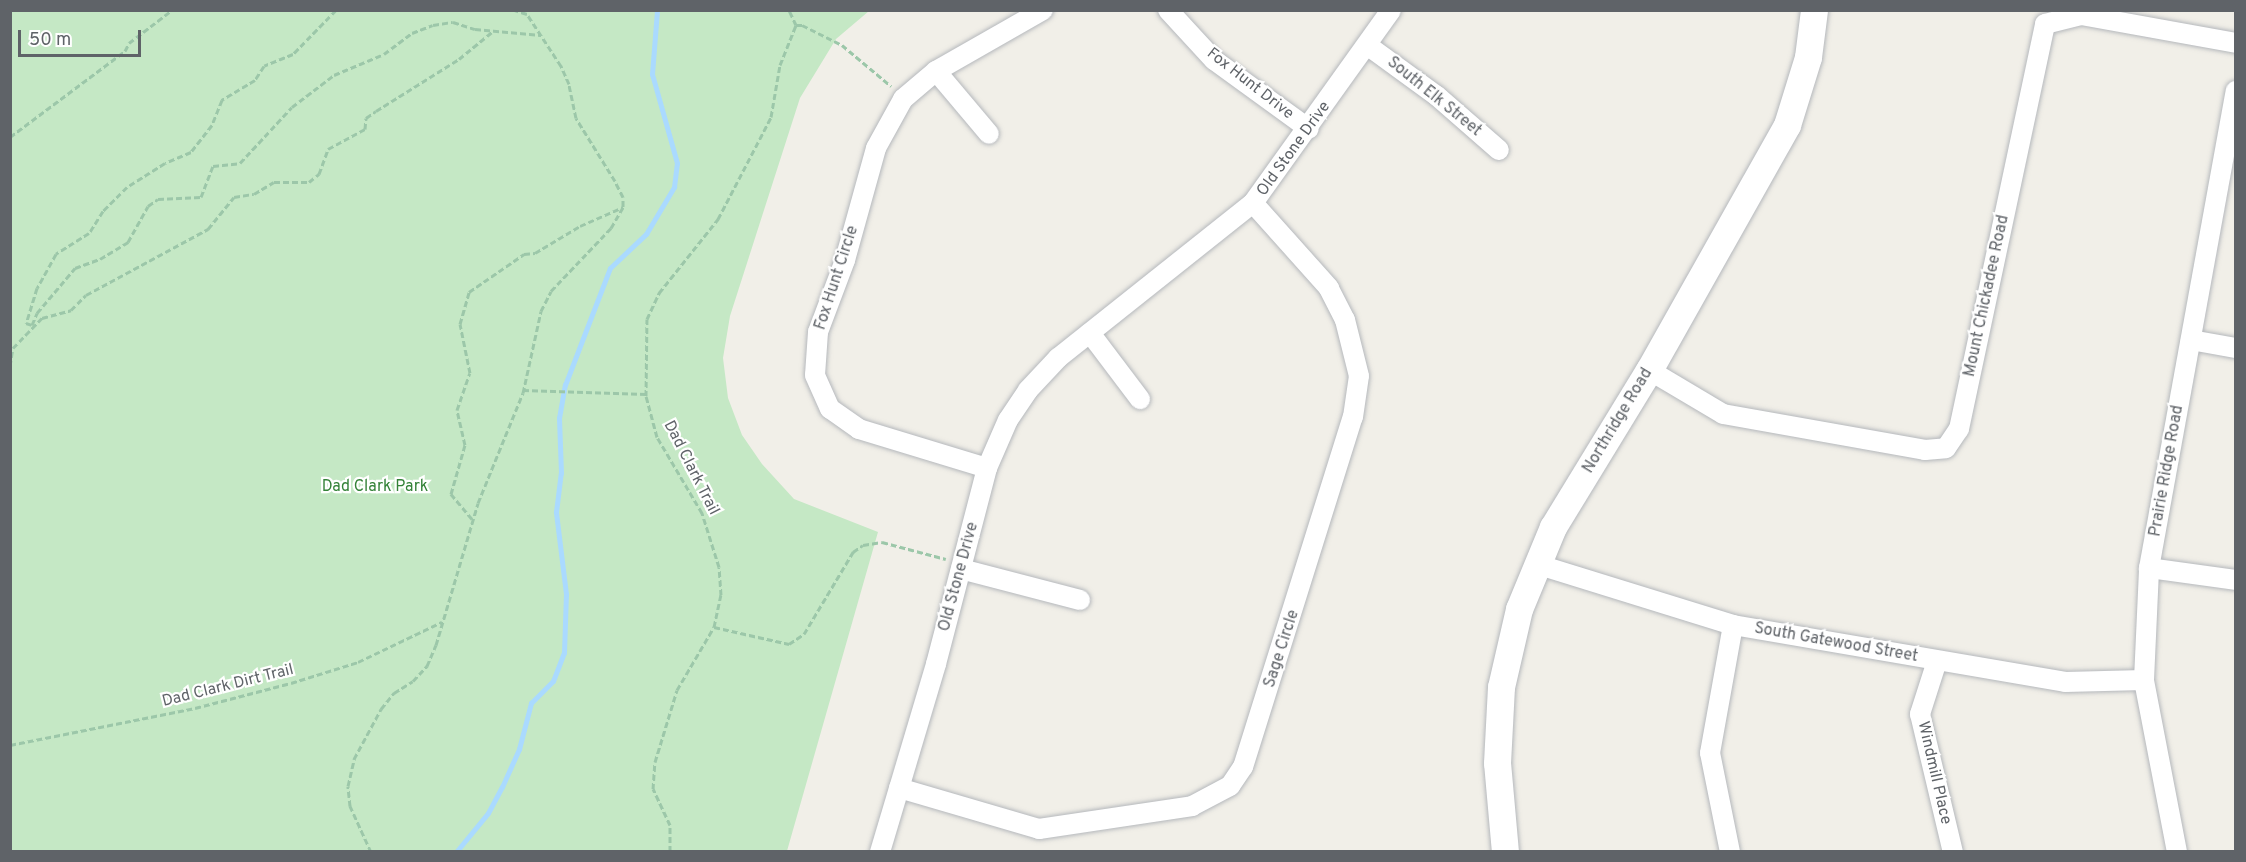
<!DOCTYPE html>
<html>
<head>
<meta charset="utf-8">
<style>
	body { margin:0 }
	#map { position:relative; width:2246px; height:862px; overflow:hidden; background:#f1efe8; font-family:Overpass,sans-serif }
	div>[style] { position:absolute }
	.green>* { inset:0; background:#c5e8c5 }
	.stream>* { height:5px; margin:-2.5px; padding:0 2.5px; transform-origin:2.5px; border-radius:2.5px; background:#aadaff }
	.path>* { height:3px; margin-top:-1.5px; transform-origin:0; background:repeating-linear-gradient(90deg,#9cc7a9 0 6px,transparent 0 9px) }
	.roads { filter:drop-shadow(0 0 2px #b5b8bc) drop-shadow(0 0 2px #b5b8bc) }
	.street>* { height:20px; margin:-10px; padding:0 10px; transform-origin:10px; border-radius:10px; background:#fff }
	.secondary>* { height:27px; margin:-13.5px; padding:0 13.5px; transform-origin:13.5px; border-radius:13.5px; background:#fff }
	span { translate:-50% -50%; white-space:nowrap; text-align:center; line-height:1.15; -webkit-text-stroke:4.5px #fff; paint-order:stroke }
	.street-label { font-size:16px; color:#5f6368 }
	.park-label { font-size:16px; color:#348238 }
	.frame { position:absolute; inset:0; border:12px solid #5f6368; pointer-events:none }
	.scale { position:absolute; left:18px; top:30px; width:123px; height:27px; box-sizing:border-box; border:3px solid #5f6368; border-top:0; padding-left:8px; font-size:18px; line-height:21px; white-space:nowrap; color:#5f6368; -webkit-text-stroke:4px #fff; paint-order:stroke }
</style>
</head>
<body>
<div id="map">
	<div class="green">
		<div style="clip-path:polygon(10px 11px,869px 11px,836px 39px,800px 98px,730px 316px,723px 358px,728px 398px,742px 435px,762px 464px,794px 499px,878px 532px,787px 851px,11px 851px)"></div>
	</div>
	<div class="stream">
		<div style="left:456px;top:852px;width:50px;rotate:-50.6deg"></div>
		<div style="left:488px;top:813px;width:30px;rotate:-62deg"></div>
		<div style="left:502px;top:787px;width:42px;rotate:-65.9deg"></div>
		<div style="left:519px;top:749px;width:48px;rotate:-75.4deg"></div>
		<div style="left:531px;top:703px;width:31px;rotate:-45deg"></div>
		<div style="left:553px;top:681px;width:30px;rotate:-69deg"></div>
		<div style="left:564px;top:653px;width:59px;rotate:-88.1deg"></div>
		<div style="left:566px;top:594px;width:83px;rotate:-97deg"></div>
		<div style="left:556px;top:512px;width:39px;rotate:-83deg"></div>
		<div style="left:561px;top:473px;width:55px;rotate:-92.1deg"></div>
		<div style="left:559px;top:418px;width:34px;rotate:-80deg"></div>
		<div style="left:565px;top:385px;width:125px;rotate:-69deg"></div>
		<div style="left:610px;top:268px;width:50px;rotate:-43.4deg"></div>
		<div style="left:646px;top:234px;width:55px;rotate:-59.2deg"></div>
		<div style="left:674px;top:187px;width:24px;rotate:-83deg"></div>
		<div style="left:677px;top:163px;width:92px;rotate:-105.7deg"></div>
		<div style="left:652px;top:74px;width:64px;rotate:-85.5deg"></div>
	</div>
	<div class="path">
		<div style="left:336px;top:10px;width:62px;rotate:134.3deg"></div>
		<div style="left:293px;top:54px;width:31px;rotate:158deg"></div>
		<div style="left:264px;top:66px;width:17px;rotate:123deg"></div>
		<div style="left:255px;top:80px;width:39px;rotate:149deg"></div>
		<div style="left:222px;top:100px;width:27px;rotate:112deg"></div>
		<div style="left:212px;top:125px;width:34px;rotate:128deg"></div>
		<div style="left:191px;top:152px;width:28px;rotate:157deg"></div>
		<div style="left:165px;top:163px;width:45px;rotate:147.7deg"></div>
		<div style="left:127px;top:187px;width:34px;rotate:135deg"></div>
		<div style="left:103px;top:211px;width:26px;rotate:122deg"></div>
		<div style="left:89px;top:233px;width:39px;rotate:148deg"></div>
		<div style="left:56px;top:254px;width:39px;rotate:119deg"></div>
		<div style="left:37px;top:288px;width:37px;rotate:107deg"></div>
		<div style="left:26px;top:323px;width:6px;rotate:18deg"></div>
		<div style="left:32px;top:325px;width:13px;rotate:-67deg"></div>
		<div style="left:37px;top:313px;width:59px;rotate:-49.8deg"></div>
		<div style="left:75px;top:268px;width:27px;rotate:-20deg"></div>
		<div style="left:100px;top:259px;width:33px;rotate:-31deg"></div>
		<div style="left:128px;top:242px;width:41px;rotate:-60.9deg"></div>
		<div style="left:148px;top:206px;width:12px;rotate:-35deg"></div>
		<div style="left:158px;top:199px;width:43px;rotate:-2.7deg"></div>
		<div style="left:201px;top:197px;width:33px;rotate:-69deg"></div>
		<div style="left:213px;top:166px;width:27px;rotate:-6deg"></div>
		<div style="left:240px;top:163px;width:76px;rotate:-47.1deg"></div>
		<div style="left:292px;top:107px;width:53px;rotate:-37.3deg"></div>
		<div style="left:334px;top:75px;width:54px;rotate:-22.8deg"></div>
		<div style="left:384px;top:54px;width:35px;rotate:-37deg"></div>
		<div style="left:412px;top:33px;width:22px;rotate:-21deg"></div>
		<div style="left:433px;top:25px;width:20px;rotate:-9deg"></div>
		<div style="left:453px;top:22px;width:23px;rotate:18deg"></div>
		<div style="left:475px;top:29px;width:66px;rotate:5.2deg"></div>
		<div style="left:796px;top:25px;width:6px"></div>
		<div style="left:802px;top:25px;width:45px;rotate:26.6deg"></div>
		<div style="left:842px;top:45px;width:64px;rotate:39.9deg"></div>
		<div style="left:10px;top:137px;width:144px;rotate:-36.8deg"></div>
		<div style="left:125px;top:51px;width:9px;rotate:-63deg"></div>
		<div style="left:129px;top:43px;width:54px;rotate:-37.5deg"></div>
		<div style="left:10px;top:366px;width:18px;rotate:-81deg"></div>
		<div style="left:13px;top:348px;width:42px;rotate:-46deg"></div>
		<div style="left:42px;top:318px;width:30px;rotate:-15deg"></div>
		<div style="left:71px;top:310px;width:21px;rotate:-45deg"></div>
		<div style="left:86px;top:295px;width:139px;rotate:-28.4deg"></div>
		<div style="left:208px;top:229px;width:41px;rotate:-50.9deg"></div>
		<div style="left:234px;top:197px;width:20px;rotate:-9deg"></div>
		<div style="left:254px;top:194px;width:23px;rotate:-31deg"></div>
		<div style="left:274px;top:182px;width:35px"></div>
		<div style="left:309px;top:182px;width:13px;rotate:-39deg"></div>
		<div style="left:319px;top:174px;width:27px;rotate:-70deg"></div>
		<div style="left:328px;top:149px;width:42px;rotate:-28.4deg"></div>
		<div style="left:365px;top:129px;width:11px;rotate:-85deg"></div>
		<div style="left:366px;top:118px;width:12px;rotate:-35deg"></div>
		<div style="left:376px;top:111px;width:98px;rotate:-32.1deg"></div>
		<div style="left:459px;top:59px;width:43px;rotate:-39.3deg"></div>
		<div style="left:523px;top:390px;width:123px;rotate:1.9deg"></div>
		<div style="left:472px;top:519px;width:33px;rotate:-130deg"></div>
		<div style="left:451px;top:494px;width:51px;rotate:-74.1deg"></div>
		<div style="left:465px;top:445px;width:36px;rotate:-103deg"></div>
		<div style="left:457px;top:410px;width:39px;rotate:-71deg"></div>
		<div style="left:470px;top:373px;width:50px;rotate:-101.5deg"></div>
		<div style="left:460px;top:324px;width:33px;rotate:-74deg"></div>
		<div style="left:469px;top:292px;width:67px;rotate:-34.6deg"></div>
		<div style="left:524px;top:254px;width:11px;rotate:-5deg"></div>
		<div style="left:535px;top:253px;width:52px;rotate:-31deg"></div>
		<div style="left:580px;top:226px;width:47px;rotate:-23.8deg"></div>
		<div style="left:714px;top:627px;width:77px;rotate:12.8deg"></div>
		<div style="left:789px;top:644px;width:18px;rotate:-34deg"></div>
		<div style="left:804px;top:634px;width:96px;rotate:-59.1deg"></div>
		<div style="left:853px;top:552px;width:12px;rotate:-35deg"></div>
		<div style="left:863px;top:545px;width:19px;rotate:-9deg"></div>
		<div style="left:882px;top:542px;width:66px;rotate:14.9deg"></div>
		<div style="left:10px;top:745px;width:189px;rotate:-11.3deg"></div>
		<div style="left:195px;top:708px;width:99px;rotate:-14.6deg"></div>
		<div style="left:291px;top:683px;width:70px;rotate:-17.4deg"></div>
		<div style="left:358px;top:662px;width:93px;rotate:-25.5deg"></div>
		<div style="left:371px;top:852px;width:51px;rotate:-114.5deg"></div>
		<div style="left:350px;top:806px;width:20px;rotate:-96deg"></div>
		<div style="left:348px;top:786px;width:28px;rotate:-77deg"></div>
		<div style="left:354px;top:759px;width:57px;rotate:-61.6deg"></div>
		<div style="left:381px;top:709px;width:21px;rotate:-51deg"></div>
		<div style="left:394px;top:693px;width:22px;rotate:-32deg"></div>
		<div style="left:413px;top:681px;width:21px;rotate:-47deg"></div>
		<div style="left:427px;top:666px;width:23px;rotate:-67deg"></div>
		<div style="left:436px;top:645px;width:148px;rotate:-73.5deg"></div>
		<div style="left:478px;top:503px;width:119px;rotate:-67.8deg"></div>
		<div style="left:523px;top:393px;width:84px;rotate:-77.6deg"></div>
		<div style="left:541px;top:311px;width:22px;rotate:-63deg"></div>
		<div style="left:551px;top:291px;width:87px;rotate:-46.4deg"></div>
		<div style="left:611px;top:228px;width:24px;rotate:-60deg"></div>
		<div style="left:623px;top:207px;width:10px;rotate:-90deg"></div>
		<div style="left:623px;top:197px;width:18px;rotate:-117deg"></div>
		<div style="left:615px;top:181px;width:74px;rotate:-121.8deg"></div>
		<div style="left:576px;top:118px;width:35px;rotate:-102deg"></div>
		<div style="left:569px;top:84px;width:20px;rotate:-114deg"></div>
		<div style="left:561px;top:66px;width:62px;rotate:-123.2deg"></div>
		<div style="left:527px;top:14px;width:13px;rotate:-162deg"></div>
		<div style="left:670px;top:852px;width:27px;rotate:-90deg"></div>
		<div style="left:670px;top:825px;width:40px;rotate:-115deg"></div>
		<div style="left:653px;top:789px;width:27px;rotate:-86deg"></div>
		<div style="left:655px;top:762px;width:75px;rotate:-73deg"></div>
		<div style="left:677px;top:690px;width:73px;rotate:-59.6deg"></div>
		<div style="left:714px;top:627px;width:33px;rotate:-78deg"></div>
		<div style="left:721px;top:595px;width:28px;rotate:-94deg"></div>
		<div style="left:719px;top:567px;width:57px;rotate:-107.5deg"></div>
		<div style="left:702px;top:513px;width:88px;rotate:-120.6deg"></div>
		<div style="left:657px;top:437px;width:42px;rotate:-105deg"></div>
		<div style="left:646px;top:396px;width:77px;rotate:-89.3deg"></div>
		<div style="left:647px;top:319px;width:29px;rotate:-65deg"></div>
		<div style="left:659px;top:293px;width:95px;rotate:-51.4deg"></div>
		<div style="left:718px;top:219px;width:115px;rotate:-62.5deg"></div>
		<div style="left:771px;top:117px;width:53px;rotate:-80.2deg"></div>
		<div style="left:780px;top:65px;width:43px;rotate:-68.2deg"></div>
		<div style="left:796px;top:25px;width:17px;rotate:-115deg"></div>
	</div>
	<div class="roads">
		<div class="street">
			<div style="left:1168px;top:10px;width:68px;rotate:47.4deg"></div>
			<div style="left:1214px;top:60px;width:117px;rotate:36deg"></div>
			<div style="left:1367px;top:45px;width:87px;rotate:36.1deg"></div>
			<div style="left:1437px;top:96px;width:82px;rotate:41.1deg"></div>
			<div style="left:936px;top:71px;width:82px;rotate:49.9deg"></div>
			<div style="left:1090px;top:333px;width:83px;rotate:52.9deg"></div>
			<div style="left:2191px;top:340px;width:46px;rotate:10.1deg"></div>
			<div style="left:1649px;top:370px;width:86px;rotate:30.7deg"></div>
			<div style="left:1723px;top:414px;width:205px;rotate:10.1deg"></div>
			<div style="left:1925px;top:450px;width:21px;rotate:-5deg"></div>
			<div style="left:1946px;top:448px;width:23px;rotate:-56deg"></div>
			<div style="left:1959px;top:429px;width:414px;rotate:-78deg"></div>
			<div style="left:2045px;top:24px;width:37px;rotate:-14deg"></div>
			<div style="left:2081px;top:15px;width:158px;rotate:10.2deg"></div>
			<div style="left:987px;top:468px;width:134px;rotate:-163.1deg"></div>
			<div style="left:859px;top:429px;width:35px;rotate:-145deg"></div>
			<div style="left:830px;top:409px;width:37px;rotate:-114deg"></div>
			<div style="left:815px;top:375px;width:43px;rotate:-86deg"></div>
			<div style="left:818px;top:332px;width:77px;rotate:-69.4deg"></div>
			<div style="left:845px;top:260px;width:116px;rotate:-74.5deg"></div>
			<div style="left:876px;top:148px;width:56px;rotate:-61.1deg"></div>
			<div style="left:903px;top:99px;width:43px;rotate:-40.3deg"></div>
			<div style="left:936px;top:71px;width:123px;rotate:-29.7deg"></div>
			<div style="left:1536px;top:564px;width:206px;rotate:17.2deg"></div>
			<div style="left:1733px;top:625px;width:337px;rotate:9.7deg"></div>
			<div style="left:2065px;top:682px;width:79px;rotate:-1.5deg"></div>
			<div style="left:2149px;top:568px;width:88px;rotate:7.9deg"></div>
			<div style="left:961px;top:569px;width:123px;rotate:14.6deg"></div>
			<div style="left:1937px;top:661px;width:56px;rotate:107.8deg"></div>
			<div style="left:1920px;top:714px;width:142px;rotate:76.6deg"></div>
			<div style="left:899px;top:788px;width:146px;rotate:16.3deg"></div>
			<div style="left:1039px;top:829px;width:155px;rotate:-8.5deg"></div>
			<div style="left:1192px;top:806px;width:43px;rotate:-27.8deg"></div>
			<div style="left:1230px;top:786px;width:23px;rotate:-56deg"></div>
			<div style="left:1243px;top:767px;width:367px;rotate:-72.6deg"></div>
			<div style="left:1353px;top:417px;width:41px;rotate:-81.7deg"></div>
			<div style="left:1359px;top:376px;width:58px;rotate:-104deg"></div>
			<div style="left:1345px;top:320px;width:36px;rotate:-117deg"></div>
			<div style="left:1329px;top:288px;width:114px;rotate:-131.8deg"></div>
			<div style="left:880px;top:852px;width:196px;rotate:-73.4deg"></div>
			<div style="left:936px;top:664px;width:203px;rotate:-75.4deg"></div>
			<div style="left:987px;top:468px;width:52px;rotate:-66.4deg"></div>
			<div style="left:1008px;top:420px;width:36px;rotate:-56deg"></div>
			<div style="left:1028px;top:390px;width:44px;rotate:-46.8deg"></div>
			<div style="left:1058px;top:358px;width:249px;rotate:-38.5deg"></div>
			<div style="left:1253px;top:203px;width:237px;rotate:-54.4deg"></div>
			<div style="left:1730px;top:852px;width:101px;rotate:-101.4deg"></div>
			<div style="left:1710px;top:753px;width:130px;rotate:-79.8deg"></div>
			<div style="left:2177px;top:852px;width:175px;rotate:-100.9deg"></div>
			<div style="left:2144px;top:680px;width:112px;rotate:-87.4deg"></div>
			<div style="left:2149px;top:568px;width:485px;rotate:-79.7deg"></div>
		</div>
		<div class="secondary">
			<div style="left:1505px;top:852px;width:89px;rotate:-95.1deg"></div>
			<div style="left:1497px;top:763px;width:76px;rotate:-87deg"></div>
			<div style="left:1501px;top:687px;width:80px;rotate:-77deg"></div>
			<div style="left:1519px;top:609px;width:89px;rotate:-67.5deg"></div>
			<div style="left:1553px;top:527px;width:184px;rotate:-58.6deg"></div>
			<div style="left:1649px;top:370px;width:281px;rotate:-60.6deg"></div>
			<div style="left:1787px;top:125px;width:71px;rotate:-72.8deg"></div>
			<div style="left:1808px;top:57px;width:47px;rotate:-82.7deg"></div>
		</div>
	</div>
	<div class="street-label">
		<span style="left:1250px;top:84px;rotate:38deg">Fox Hunt Drive</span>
		<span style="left:1434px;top:97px;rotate:39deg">South Elk Street</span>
		<span style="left:1294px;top:149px;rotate:-54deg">Old Stone Drive</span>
		<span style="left:837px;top:278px;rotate:-72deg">Fox Hunt Circle</span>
		<span style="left:1987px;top:296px;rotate:-78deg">Mount Chickadee Road</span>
		<span style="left:1618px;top:421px;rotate:-59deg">Northridge Road</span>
		<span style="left:691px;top:468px;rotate:63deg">Dad Clark Trail</span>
		<span style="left:2167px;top:471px;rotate:-80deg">Prairie Ridge Road</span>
		<span style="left:959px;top:577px;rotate:-75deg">Old Stone Drive</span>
		<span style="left:1836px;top:643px;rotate:10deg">South Gatewood Street</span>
		<span style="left:1282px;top:649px;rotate:-72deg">Sage Circle</span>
		<span style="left:228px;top:686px;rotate:-14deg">Dad Clark Dirt Trail</span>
		<span style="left:1934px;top:773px;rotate:77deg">Windmill Place</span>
	</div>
	<div class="park-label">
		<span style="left:375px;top:487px">Dad Clark Park</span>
	</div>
	<div class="frame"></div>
	<div class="scale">50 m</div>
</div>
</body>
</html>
